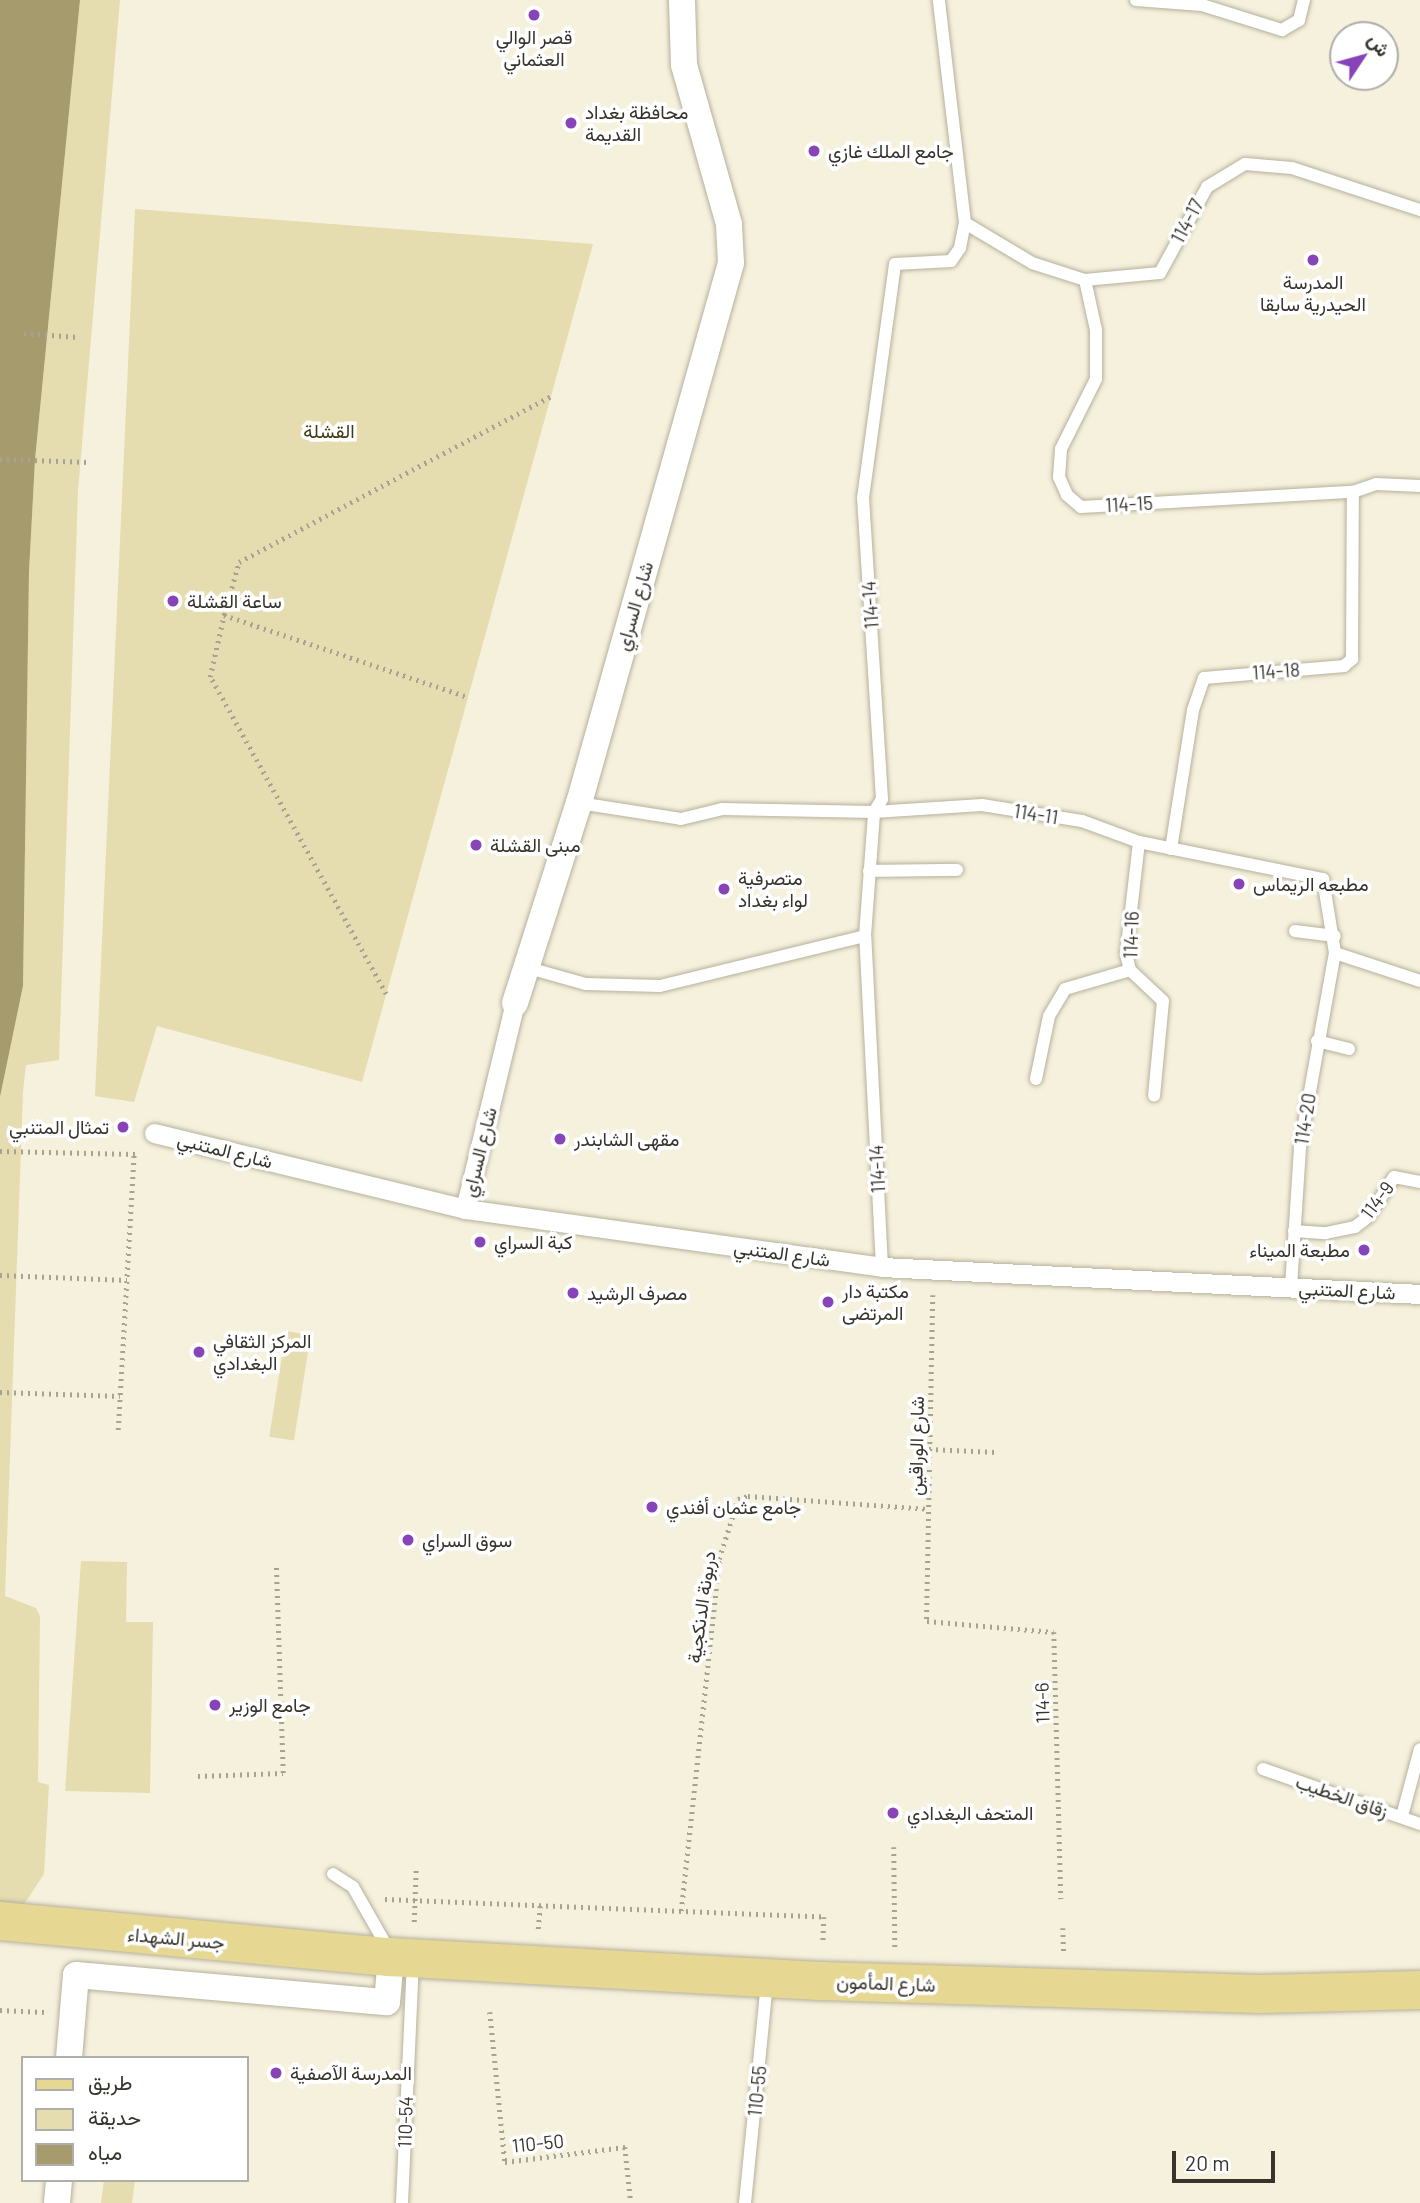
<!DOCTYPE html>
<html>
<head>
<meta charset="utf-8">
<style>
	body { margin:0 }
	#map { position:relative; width:1420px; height:2203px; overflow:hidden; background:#f6f1dc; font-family:Barlow,Vazirmatn,sans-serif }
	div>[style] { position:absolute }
	.green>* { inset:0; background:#e5dcaf; transform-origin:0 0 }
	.water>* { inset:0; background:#a59b6d }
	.path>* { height:4.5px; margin-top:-2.25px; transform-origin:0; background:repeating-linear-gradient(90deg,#a7a394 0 2px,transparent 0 7px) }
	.roads { filter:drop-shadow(0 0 2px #b5b19c) drop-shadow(0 0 2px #b5b19c) }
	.service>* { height:12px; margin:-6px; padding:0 6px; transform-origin:6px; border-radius:6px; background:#fff }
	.pedestrian>* { height:19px; margin:-9.5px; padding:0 9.5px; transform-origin:9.5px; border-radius:9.5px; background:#fff }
	.minor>* { height:26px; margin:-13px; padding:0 13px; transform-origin:13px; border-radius:13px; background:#fff }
	.primary>* { height:38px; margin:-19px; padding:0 19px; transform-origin:19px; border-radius:19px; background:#e6d792 }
	.dots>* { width:19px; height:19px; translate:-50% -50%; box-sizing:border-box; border:4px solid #fff; border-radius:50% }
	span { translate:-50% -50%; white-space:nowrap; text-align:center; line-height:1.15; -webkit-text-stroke:7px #fff; paint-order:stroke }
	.poi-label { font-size:19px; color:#36342c }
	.left { translate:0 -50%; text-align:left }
	.right { translate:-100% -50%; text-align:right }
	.street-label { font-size:19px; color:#36342c }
	.park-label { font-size:19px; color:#413912 }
	.legend { position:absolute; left:21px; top:2056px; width:228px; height:126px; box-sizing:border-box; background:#fff; border:2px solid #afaeab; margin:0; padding:9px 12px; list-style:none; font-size:21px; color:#36342c }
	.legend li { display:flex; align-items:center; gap:14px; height:35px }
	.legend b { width:35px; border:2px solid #afaeab }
	.north { position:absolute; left:1329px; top:21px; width:70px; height:70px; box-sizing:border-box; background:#fff; border:2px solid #afaeab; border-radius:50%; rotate:54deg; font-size:19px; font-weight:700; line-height:28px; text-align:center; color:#36342c }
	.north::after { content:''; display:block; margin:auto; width:24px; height:32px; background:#8744b8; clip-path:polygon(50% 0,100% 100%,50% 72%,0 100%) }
	.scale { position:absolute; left:1172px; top:2151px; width:103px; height:32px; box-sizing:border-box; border:4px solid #36342c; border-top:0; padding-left:9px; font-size:21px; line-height:24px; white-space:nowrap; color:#36342c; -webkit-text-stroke:5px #fff; paint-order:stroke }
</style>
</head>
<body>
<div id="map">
	<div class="green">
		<div style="clip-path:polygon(80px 0,120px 0,78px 491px,59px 1060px,26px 1065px,23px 1092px,5px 1596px,36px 1608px,40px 1616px,38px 1782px,49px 1785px,44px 1874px,0 1941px,0 1097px,23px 986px,29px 572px,35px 460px)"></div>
		<div style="clip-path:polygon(135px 209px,593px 244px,362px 1082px,157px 1026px,134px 1102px,95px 1096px)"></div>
		<div style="left:286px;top:1331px;width:25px;height:107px;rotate:9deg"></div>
		<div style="clip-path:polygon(81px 1561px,127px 1562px,126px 1622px,153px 1622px,150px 1793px,65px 1791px)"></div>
		<div style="clip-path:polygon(104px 2180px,135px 2180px,132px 2203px,101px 2203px)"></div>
	</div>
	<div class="water">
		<div style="clip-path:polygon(0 0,80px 0,35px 460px,29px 572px,23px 986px,0 1097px)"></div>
	</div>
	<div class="path">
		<div style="left:24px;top:333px;width:54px;rotate:4.2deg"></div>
		<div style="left:0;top:459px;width:89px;rotate:1.9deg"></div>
		<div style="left:224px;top:615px;width:257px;rotate:18.6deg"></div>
		<div style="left:386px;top:994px;width:363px;rotate:-119deg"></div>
		<div style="left:210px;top:677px;width:64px;rotate:-77.3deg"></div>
		<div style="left:224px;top:615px;width:55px;rotate:-74.2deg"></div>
		<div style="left:239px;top:562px;width:353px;rotate:-28deg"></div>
		<div style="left:0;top:1151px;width:135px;rotate:1.3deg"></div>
		<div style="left:0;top:1275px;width:127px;rotate:2.3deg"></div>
		<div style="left:933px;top:1295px;width:326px;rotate:91.1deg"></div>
		<div style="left:927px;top:1621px;width:127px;rotate:5deg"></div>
		<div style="left:1054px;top:1632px;width:267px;rotate:88.5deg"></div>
		<div style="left:0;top:1392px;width:120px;rotate:1.9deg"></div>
		<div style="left:118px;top:1430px;width:275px;rotate:-86.7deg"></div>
		<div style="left:929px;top:1449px;width:67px;rotate:2.6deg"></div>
		<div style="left:198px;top:1776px;width:85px;rotate:-2deg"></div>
		<div style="left:283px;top:1773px;width:209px;rotate:-91.9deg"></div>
		<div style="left:894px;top:1847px;width:101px;rotate:89.4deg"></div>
		<div style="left:385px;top:1899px;width:439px;rotate:2.3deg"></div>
		<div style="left:824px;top:1917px;width:27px;rotate:92deg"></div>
		<div style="left:681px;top:1911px;width:354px;rotate:-83.8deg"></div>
		<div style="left:719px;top:1559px;width:63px;rotate:-72.4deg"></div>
		<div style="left:738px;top:1499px;width:10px;rotate:-17deg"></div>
		<div style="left:748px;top:1496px;width:180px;rotate:4.1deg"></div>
		<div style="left:414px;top:1922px;width:55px;rotate:-87.9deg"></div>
		<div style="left:1063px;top:1928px;width:24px;rotate:88deg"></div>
		<div style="left:538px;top:1929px;width:24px;rotate:-85deg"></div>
		<div style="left:0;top:2010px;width:44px;rotate:2.6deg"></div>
		<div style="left:490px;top:2012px;width:151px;rotate:84.3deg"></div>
		<div style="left:505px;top:2162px;width:121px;rotate:-7.1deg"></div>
		<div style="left:625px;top:2147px;width:56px;rotate:83.9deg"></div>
	</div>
	<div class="roads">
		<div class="service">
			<div style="left:1136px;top:0;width:66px;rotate:4.3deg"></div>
			<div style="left:1202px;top:5px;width:84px;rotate:17.4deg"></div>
			<div style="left:1282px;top:30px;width:20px;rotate:-30deg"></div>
			<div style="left:1299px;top:20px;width:21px;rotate:-76deg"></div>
			<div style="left:965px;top:223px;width:78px;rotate:30.8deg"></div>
			<div style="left:1032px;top:263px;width:56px;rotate:17.8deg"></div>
			<div style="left:1085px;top:280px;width:75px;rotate:-5.3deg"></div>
			<div style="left:1160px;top:273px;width:98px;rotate:-61.3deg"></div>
			<div style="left:1207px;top:187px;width:44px;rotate:-31.2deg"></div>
			<div style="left:1245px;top:164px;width:47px;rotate:4.9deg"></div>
			<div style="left:1292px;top:168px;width:135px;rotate:18.2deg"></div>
			<div style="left:1085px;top:280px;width:51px;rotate:77.6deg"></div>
			<div style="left:1096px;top:330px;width:49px;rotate:90deg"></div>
			<div style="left:1096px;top:379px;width:78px;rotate:116.6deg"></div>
			<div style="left:1061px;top:449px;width:28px;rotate:94deg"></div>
			<div style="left:1059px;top:477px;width:20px;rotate:66deg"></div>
			<div style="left:1067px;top:495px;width:18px;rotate:41deg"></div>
			<div style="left:1081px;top:507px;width:272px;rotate:-3.2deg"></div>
			<div style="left:1353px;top:492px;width:24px;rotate:-19deg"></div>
			<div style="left:1376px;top:484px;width:44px;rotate:2.6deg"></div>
			<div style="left:579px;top:803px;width:103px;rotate:8.9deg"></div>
			<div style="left:681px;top:819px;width:42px;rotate:-13.7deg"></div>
			<div style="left:722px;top:809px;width:152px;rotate:1.1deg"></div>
			<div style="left:874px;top:812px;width:108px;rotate:-3.7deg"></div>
			<div style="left:982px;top:805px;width:101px;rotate:9.1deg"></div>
			<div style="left:1082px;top:821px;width:61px;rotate:20.2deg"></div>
			<div style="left:1139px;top:842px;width:188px;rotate:11.4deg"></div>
			<div style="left:1323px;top:879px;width:75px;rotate:80.8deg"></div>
			<div style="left:1335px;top:953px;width:89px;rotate:18.2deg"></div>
			<div style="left:1139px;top:842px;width:113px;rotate:96.6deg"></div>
			<div style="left:1126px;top:954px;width:16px;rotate:76deg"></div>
			<div style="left:1130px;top:970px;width:45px;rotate:43.2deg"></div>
			<div style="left:1163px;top:1001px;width:95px;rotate:95.4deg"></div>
			<div style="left:1171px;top:849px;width:141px;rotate:-81deg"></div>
			<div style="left:1193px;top:710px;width:34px;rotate:-71deg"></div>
			<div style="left:1204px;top:678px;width:141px;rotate:-4.9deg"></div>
			<div style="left:1344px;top:666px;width:11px;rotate:-41deg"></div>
			<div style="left:1352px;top:659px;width:167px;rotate:-89.7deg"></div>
			<div style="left:869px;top:871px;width:88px;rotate:-0.7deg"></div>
			<div style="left:1295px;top:931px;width:40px;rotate:7.1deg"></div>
			<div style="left:525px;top:967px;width:63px;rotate:15.6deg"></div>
			<div style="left:586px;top:984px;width:74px;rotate:1.5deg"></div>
			<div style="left:660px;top:986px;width:211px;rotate:-13.7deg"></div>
			<div style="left:1317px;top:1041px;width:33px;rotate:14deg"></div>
			<div style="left:1036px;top:1079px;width:64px;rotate:-78.3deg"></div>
			<div style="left:1049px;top:1016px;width:31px;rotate:-59deg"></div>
			<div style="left:1065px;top:989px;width:68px;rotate:-16.3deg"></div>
			<div style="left:1294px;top:1231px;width:32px;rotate:4deg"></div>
			<div style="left:1326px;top:1233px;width:30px;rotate:-12deg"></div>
			<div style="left:1355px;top:1227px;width:18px;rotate:-38deg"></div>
			<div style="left:1369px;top:1216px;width:46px;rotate:-57.3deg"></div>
			<div style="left:1394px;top:1177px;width:26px;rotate:11deg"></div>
			<div style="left:882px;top:1267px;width:331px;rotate:-92.9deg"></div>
			<div style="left:865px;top:936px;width:124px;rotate:-85.8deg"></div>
			<div style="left:874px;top:812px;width:15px;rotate:-58deg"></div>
			<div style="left:882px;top:799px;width:302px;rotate:-93.6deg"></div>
			<div style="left:863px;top:498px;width:236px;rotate:-82.2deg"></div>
			<div style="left:895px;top:264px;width:56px;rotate:-3.1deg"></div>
			<div style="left:951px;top:261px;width:16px;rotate:-55deg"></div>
			<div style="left:960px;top:248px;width:25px;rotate:-79deg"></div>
			<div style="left:965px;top:223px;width:225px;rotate:-96.7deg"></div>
			<div style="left:1291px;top:1287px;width:140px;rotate:-86.3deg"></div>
			<div style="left:1300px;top:1147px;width:197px;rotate:-79.8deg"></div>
			<div style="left:1263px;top:1769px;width:166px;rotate:19.3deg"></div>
			<div style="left:1402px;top:1816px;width:69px;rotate:-75deg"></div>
			<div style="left:333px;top:1874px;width:24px;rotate:33deg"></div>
			<div style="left:353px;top:1887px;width:73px;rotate:60.3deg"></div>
			<div style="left:402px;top:2203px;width:241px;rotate:-87.4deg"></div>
			<div style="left:745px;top:2203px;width:222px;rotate:-84.3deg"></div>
		</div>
		<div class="pedestrian">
			<div style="left:154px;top:1133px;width:320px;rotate:13.7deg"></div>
			<div style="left:465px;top:1209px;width:421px;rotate:7.9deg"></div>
			<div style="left:882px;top:1267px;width:539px;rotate:2.87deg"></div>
			<div style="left:465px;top:1209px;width:212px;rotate:-76.4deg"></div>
		</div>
		<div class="minor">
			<div style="left:515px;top:1003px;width:210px;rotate:-72.3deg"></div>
			<div style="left:579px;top:803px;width:561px;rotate:-74.28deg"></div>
			<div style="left:731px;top:263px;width:39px;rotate:-93deg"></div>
			<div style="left:729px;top:224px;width:165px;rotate:-105.8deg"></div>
			<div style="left:684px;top:65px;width:65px;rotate:-91.8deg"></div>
			<div style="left:69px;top:2058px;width:83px;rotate:-85.2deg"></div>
			<div style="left:76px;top:1975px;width:312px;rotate:5deg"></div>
			<div style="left:387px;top:2002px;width:45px;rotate:-84.9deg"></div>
			<div style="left:57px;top:2203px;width:23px;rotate:-85deg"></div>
		</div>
		<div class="primary">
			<div style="left:0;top:1921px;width:393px;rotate:5.3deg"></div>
			<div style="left:391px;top:1957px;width:432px;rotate:3.2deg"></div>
			<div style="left:822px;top:1981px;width:437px;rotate:1.7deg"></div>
			<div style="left:1259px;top:1994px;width:161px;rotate:-1.4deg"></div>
		</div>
	</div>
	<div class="dots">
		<div style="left:534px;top:15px;background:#8744b8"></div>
		<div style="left:571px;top:123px;background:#8744b8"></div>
		<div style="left:814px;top:151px;background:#8744b8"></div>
		<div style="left:1313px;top:260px;background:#8744b8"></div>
		<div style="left:173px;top:601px;background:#8744b8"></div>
		<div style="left:476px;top:845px;background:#8744b8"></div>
		<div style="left:1239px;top:884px;background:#8744b8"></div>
		<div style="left:724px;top:889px;background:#8744b8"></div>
		<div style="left:123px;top:1127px;background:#8744b8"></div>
		<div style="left:560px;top:1139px;background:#8744b8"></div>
		<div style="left:480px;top:1242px;background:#8744b8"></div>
		<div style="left:1364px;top:1250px;background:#8744b8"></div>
		<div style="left:573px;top:1293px;background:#8744b8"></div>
		<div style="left:828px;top:1302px;background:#8744b8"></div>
		<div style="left:199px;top:1352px;background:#8744b8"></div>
		<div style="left:652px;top:1507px;background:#8744b8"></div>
		<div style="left:408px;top:1540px;background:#8744b8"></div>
		<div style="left:215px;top:1705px;background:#8744b8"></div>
		<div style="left:893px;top:1813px;background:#8744b8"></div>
		<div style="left:276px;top:2073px;background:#8744b8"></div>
	</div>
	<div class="poi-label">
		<span style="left:534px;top:48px">قصر الوالي<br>العثماني</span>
		<span class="left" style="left:585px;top:123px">محافظة بغداد<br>القديمة</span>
		<span class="left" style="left:828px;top:151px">جامع الملك غازي</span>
		<span style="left:1313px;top:293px">المدرسة<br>الحيدرية سابقا</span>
		<span class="left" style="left:187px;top:601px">ساعة القشلة</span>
		<span class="left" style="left:490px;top:845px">مبنى القشلة</span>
		<span class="left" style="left:738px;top:889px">متصرفية<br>لواء بغداد</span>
		<span class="left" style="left:1253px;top:884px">مطبعه الريماس</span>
		<span class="right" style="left:109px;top:1127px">تمثال المتنبي</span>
		<span class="left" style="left:574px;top:1139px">مقهى الشابندر</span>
		<span class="left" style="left:494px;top:1242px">كبة السراي</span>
		<span class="right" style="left:1350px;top:1250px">مطبعة الميناء</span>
		<span class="left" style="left:842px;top:1302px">مكتبة دار<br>المرتضى</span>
		<span class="left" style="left:587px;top:1293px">مصرف الرشيد</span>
		<span class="left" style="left:213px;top:1352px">المركز الثقافي<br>البغدادي</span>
		<span class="left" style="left:666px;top:1507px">جامع عثمان أفندي</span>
		<span class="left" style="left:422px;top:1540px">سوق السراي</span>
		<span class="left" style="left:229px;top:1705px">جامع الوزير</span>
		<span class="left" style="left:907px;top:1813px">المتحف البغدادي</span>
		<span class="left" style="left:290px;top:2073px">المدرسة الآصفية</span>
	</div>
	<div class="street-label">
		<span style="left:1187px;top:221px;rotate:-62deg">114-17</span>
		<span style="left:1129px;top:504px;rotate:-3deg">114-15</span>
		<span style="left:870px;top:605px;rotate:-94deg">114-14</span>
		<span style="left:634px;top:606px;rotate:-74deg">شارع السراي</span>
		<span style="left:1276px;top:671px;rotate:-4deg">114-18</span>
		<span style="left:1036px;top:814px;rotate:9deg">114-11</span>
		<span style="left:1131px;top:935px;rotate:-88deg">114-16</span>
		<span style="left:1305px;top:1119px;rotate:-81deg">114-20</span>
		<span style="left:225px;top:1150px;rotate:14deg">شارع المتنبي</span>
		<span style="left:479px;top:1152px;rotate:-76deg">شارع السراي</span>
		<span style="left:877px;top:1169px;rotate:-93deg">114-14</span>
		<span style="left:1377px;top:1200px;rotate:-53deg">114-9</span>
		<span style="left:782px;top:1253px;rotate:8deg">شارع المتنبي</span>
		<span style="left:1347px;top:1290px;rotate:3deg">شارع المتنبي</span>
		<span style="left:916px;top:1446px;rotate:-89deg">شارع الوراقين</span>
		<span style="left:701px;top:1607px;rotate:-82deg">دربونة الدنكجية</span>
		<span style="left:1042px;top:1703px;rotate:-92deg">114-6</span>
		<span style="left:1342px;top:1796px;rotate:19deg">زقاق الخطيب</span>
		<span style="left:176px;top:1938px;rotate:5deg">جسر الشهداء</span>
		<span style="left:886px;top:1983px;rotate:2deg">شارع المأمون</span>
		<span style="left:757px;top:2091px;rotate:-84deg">110-55</span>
		<span style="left:405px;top:2122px;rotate:-88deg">110-54</span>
		<span style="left:538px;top:2143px;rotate:-6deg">110-50</span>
	</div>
	<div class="park-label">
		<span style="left:329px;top:431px">القشلة</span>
	</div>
	<ul class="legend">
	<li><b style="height:9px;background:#e6d792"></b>طريق</li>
	<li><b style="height:19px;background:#e5dcaf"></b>حديقة</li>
	<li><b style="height:19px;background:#a59b6d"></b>مياه</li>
	</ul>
	<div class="north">ش</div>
	<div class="scale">20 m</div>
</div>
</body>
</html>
